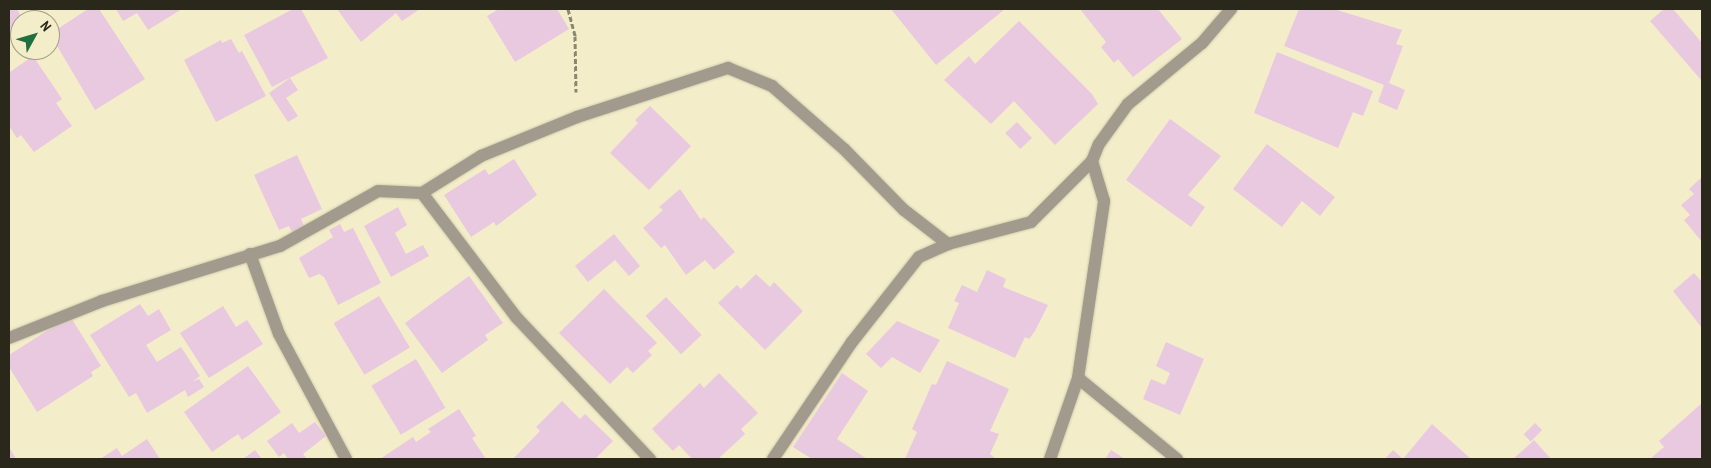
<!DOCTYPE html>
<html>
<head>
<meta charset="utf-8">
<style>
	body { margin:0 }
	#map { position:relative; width:1711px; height:468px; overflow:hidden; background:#f3edca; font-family:"Archivo Narrow",sans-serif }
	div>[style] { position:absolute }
	.building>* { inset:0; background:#e8c9e0; transform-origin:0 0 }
	.path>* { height:3px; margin-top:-1.5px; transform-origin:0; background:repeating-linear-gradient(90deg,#8b876f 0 5px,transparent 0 7.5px) }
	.roads { filter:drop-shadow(0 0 1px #cfcaaa) drop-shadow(0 0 1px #cfcaaa) }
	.minor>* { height:12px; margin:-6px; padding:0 6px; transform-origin:6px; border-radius:6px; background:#a29a8d }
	span { translate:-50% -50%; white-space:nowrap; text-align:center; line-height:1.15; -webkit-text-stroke:5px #f3edca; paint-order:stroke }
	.frame { position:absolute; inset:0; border:10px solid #2a281b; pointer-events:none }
	.north { position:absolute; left:10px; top:10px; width:50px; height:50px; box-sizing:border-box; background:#f3edca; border:1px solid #a39e84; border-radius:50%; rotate:51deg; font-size:14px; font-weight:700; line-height:20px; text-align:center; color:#2a281b }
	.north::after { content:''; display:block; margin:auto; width:18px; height:22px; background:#206f3f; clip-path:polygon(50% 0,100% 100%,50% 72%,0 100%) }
</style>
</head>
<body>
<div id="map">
	<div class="building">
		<div style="clip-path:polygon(9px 9px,17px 9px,23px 20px,20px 20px,20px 31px,9px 37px)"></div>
		<div style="clip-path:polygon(88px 9px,99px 9px,145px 79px,95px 110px,50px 34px)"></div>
		<div style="clip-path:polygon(116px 9px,182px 9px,148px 30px,137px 13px,123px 21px)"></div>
		<div style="clip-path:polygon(293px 9px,301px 9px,328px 58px,272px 87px,244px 35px)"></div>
		<div style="clip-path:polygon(337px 9px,420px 9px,402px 21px,396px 13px,361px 42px)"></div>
		<div style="clip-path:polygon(499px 9px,557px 9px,569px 29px,515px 62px,487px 16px)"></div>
		<div style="clip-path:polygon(891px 9px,1005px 9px,936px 65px)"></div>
		<div style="clip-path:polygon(1080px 9px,1158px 9px,1182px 39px,1133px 77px,1118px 59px,1114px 63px,1101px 47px,1106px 42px)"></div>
		<div style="clip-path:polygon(1299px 9px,1334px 9px,1402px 30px,1396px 44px,1403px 46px,1389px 83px,1405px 90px,1397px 110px,1378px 102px,1384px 85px,1284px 46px)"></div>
		<div style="clip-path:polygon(1664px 9px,1673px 9px,1702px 43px,1702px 81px,1650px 21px)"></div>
		<div style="clip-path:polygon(1019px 21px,1092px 94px,1098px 104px,1055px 145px,1014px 101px,991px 124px,944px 80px,969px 56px,975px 64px)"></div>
		<div style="clip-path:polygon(231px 39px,239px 53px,242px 51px,266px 96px,216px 122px,184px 60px,221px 40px,222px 43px)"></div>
		<div style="clip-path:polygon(1277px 52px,1373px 91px,1363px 116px,1353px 112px,1338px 148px,1254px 113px)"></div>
		<div style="clip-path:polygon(33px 56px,62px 99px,56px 103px,72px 126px,34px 152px,21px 135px,17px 138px,9px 126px,9px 69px,10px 72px)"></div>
		<div style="clip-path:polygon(290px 78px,298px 90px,286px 98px,298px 116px,288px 122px,269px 93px)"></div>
		<div style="clip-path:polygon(650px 106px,691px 146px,649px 190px,610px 153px,638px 123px,635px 120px)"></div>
		<div style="clip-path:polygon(1170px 119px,1221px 156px,1188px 195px,1205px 207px,1191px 227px,1126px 180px)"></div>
		<div style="left:1017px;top:122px;width:22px;height:16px;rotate:47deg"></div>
		<div style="clip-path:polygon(1267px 144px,1335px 197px,1320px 216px,1302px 201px,1282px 227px,1233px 189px)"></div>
		<div style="clip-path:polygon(297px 155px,322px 209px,301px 219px,304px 226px,292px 232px,289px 226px,279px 230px,254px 175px)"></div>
		<div style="clip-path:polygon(514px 159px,537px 195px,496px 226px,494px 222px,471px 237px,444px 195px,485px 169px,489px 175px)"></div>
		<div style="clip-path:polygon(1702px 177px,1702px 242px,1684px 220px,1690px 215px,1681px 205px,1694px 194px,1689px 189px)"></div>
		<div style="clip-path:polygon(680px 189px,701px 220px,704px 217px,735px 252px,714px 270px,705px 260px,686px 275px,665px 245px,661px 248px,643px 228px,663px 210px,659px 207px)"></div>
		<div style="clip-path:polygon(398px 207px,407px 225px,395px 233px,406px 254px,423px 245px,429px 256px,391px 277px,364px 226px)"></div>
		<div style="clip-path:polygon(340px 224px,344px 232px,353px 228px,381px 283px,338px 305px,324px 277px,319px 274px,309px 278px,299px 258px,333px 237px,329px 230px)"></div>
		<div style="clip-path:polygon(614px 234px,640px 266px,629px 276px,615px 260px,588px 282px,575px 266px)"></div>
		<div style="clip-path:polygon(987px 270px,1006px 279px,1003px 287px,1048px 305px,1035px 331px,1029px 339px,1025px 337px,1015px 358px,948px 328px,959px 303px,954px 301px,962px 285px,977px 292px)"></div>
		<div style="clip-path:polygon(1694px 273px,1702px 282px,1702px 328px,1673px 291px)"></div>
		<div style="clip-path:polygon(756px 274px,770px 287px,774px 282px,803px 311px,765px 350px,718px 303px,737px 285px,741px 289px)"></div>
		<div style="clip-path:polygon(469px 276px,503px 323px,485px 335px,488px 340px,442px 373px,405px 323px)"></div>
		<div style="clip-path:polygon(604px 289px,657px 343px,648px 351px,652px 355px,633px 373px,627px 367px,610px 384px,559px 333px)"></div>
		<div style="left:379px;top:296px;width:60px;height:53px;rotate:59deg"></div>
		<div style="left:666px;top:297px;width:52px;height:28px;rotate:47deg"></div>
		<div style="clip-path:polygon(140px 304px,148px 316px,159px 309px,171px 330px,146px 345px,157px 362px,181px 347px,200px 376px,193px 381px,199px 379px,204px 387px,188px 397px,185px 390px,147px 413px,136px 393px,129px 397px,90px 335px)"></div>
		<div style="clip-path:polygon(223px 306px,236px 327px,247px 320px,263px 344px,209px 378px,180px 333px)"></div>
		<div style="clip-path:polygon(70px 316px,101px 366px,91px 372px,93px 376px,37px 412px,9px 367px,9px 355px)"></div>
		<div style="clip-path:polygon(897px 321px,940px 340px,920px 373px,892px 357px,881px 368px,866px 354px)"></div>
		<div style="clip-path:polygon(1166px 342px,1204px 359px,1180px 415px,1143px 399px,1151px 379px,1165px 385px,1170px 373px,1156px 366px)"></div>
		<div style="left:416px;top:359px;width:57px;height:52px;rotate:59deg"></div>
		<div style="clip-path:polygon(947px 361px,1009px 389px,990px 431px,999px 434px,990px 454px,996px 459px,905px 459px,917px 432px,912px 429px,932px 384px,936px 385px)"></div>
		<div style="clip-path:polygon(248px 366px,281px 412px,242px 440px,238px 434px,212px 452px,184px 412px)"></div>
		<div style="clip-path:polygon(719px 373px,758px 413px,741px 429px,745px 434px,718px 459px,692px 459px,679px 445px,673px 451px,652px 429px,700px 383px,704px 388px)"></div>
		<div style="clip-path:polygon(842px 373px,868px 391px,837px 439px,867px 459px,812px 459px,793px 447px)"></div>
		<div style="clip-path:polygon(562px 401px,580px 419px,585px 414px,613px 441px,595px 459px,513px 459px,540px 431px,536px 427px)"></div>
		<div style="clip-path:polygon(1702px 403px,1702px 459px,1650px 459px,1664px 447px,1659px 441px)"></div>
		<div style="clip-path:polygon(459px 409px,476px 436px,472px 438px,486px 459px,380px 459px,413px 437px,416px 442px,431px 432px,428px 429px)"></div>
		<div style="clip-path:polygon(315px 422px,326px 436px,303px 454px,307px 459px,288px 459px,284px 453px,279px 457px,267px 441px,292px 423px,299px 433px)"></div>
		<div style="left:1535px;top:423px;width:10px;height:16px;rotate:45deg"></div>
		<div style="clip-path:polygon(1432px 424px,1471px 459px,1385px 459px,1393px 450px,1403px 459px)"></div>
		<div style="clip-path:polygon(147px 439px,160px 459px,100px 459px,117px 448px,122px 456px)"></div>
		<div style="clip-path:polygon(1534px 440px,1551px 459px,1513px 459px,1530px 444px)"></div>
		<div style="clip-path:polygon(9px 447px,16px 459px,9px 459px)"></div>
		<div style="clip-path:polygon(255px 450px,262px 459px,243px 459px)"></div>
		<div style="clip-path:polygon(1111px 450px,1125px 459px,1105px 459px)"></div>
	</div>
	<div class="path">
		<div style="left:568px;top:9px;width:28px;rotate:75deg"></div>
		<div style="left:575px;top:36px;width:56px;rotate:89deg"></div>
	</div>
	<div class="roads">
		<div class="minor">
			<div style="left:422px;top:193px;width:70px;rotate:-32.1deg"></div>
			<div style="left:481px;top:156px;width:104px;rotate:-22.1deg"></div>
			<div style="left:577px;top:117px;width:159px;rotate:-18deg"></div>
			<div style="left:728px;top:68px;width:48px;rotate:22.2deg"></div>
			<div style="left:772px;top:86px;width:96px;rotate:41.2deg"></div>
			<div style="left:844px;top:149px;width:86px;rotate:45.5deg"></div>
			<div style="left:904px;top:210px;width:56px;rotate:37.7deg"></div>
			<div style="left:250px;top:254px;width:85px;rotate:70.1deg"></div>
			<div style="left:279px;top:334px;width:142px;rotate:61.8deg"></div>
			<div style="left:9px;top:338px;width:100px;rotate:-21.7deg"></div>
			<div style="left:102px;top:301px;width:186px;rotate:-17.2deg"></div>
			<div style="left:280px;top:246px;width:112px;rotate:-29.3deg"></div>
			<div style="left:378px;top:191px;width:44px;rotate:2.6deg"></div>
			<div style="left:422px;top:193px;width:157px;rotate:52.8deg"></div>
			<div style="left:517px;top:318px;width:194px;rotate:46.7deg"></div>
			<div style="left:1078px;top:378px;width:128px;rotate:39.3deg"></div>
			<div style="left:773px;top:459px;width:141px;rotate:-56deg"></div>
			<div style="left:852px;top:342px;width:108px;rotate:-51.8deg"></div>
			<div style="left:919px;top:257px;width:32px;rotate:-24deg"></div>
			<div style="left:948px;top:244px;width:86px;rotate:-14.8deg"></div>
			<div style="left:1031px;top:222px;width:86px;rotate:-45deg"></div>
			<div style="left:1050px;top:459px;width:86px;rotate:-70.9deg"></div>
			<div style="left:1078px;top:378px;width:179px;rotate:-81.6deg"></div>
			<div style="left:1104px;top:201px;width:42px;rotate:-106.7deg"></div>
			<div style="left:1092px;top:161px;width:18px;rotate:-68deg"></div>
			<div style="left:1099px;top:144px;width:49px;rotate:-54.1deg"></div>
			<div style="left:1128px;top:104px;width:96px;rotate:-39.5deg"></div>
			<div style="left:1202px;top:43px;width:45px;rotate:-49.5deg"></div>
		</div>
	</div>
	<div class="frame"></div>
	<div class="north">N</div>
</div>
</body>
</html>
